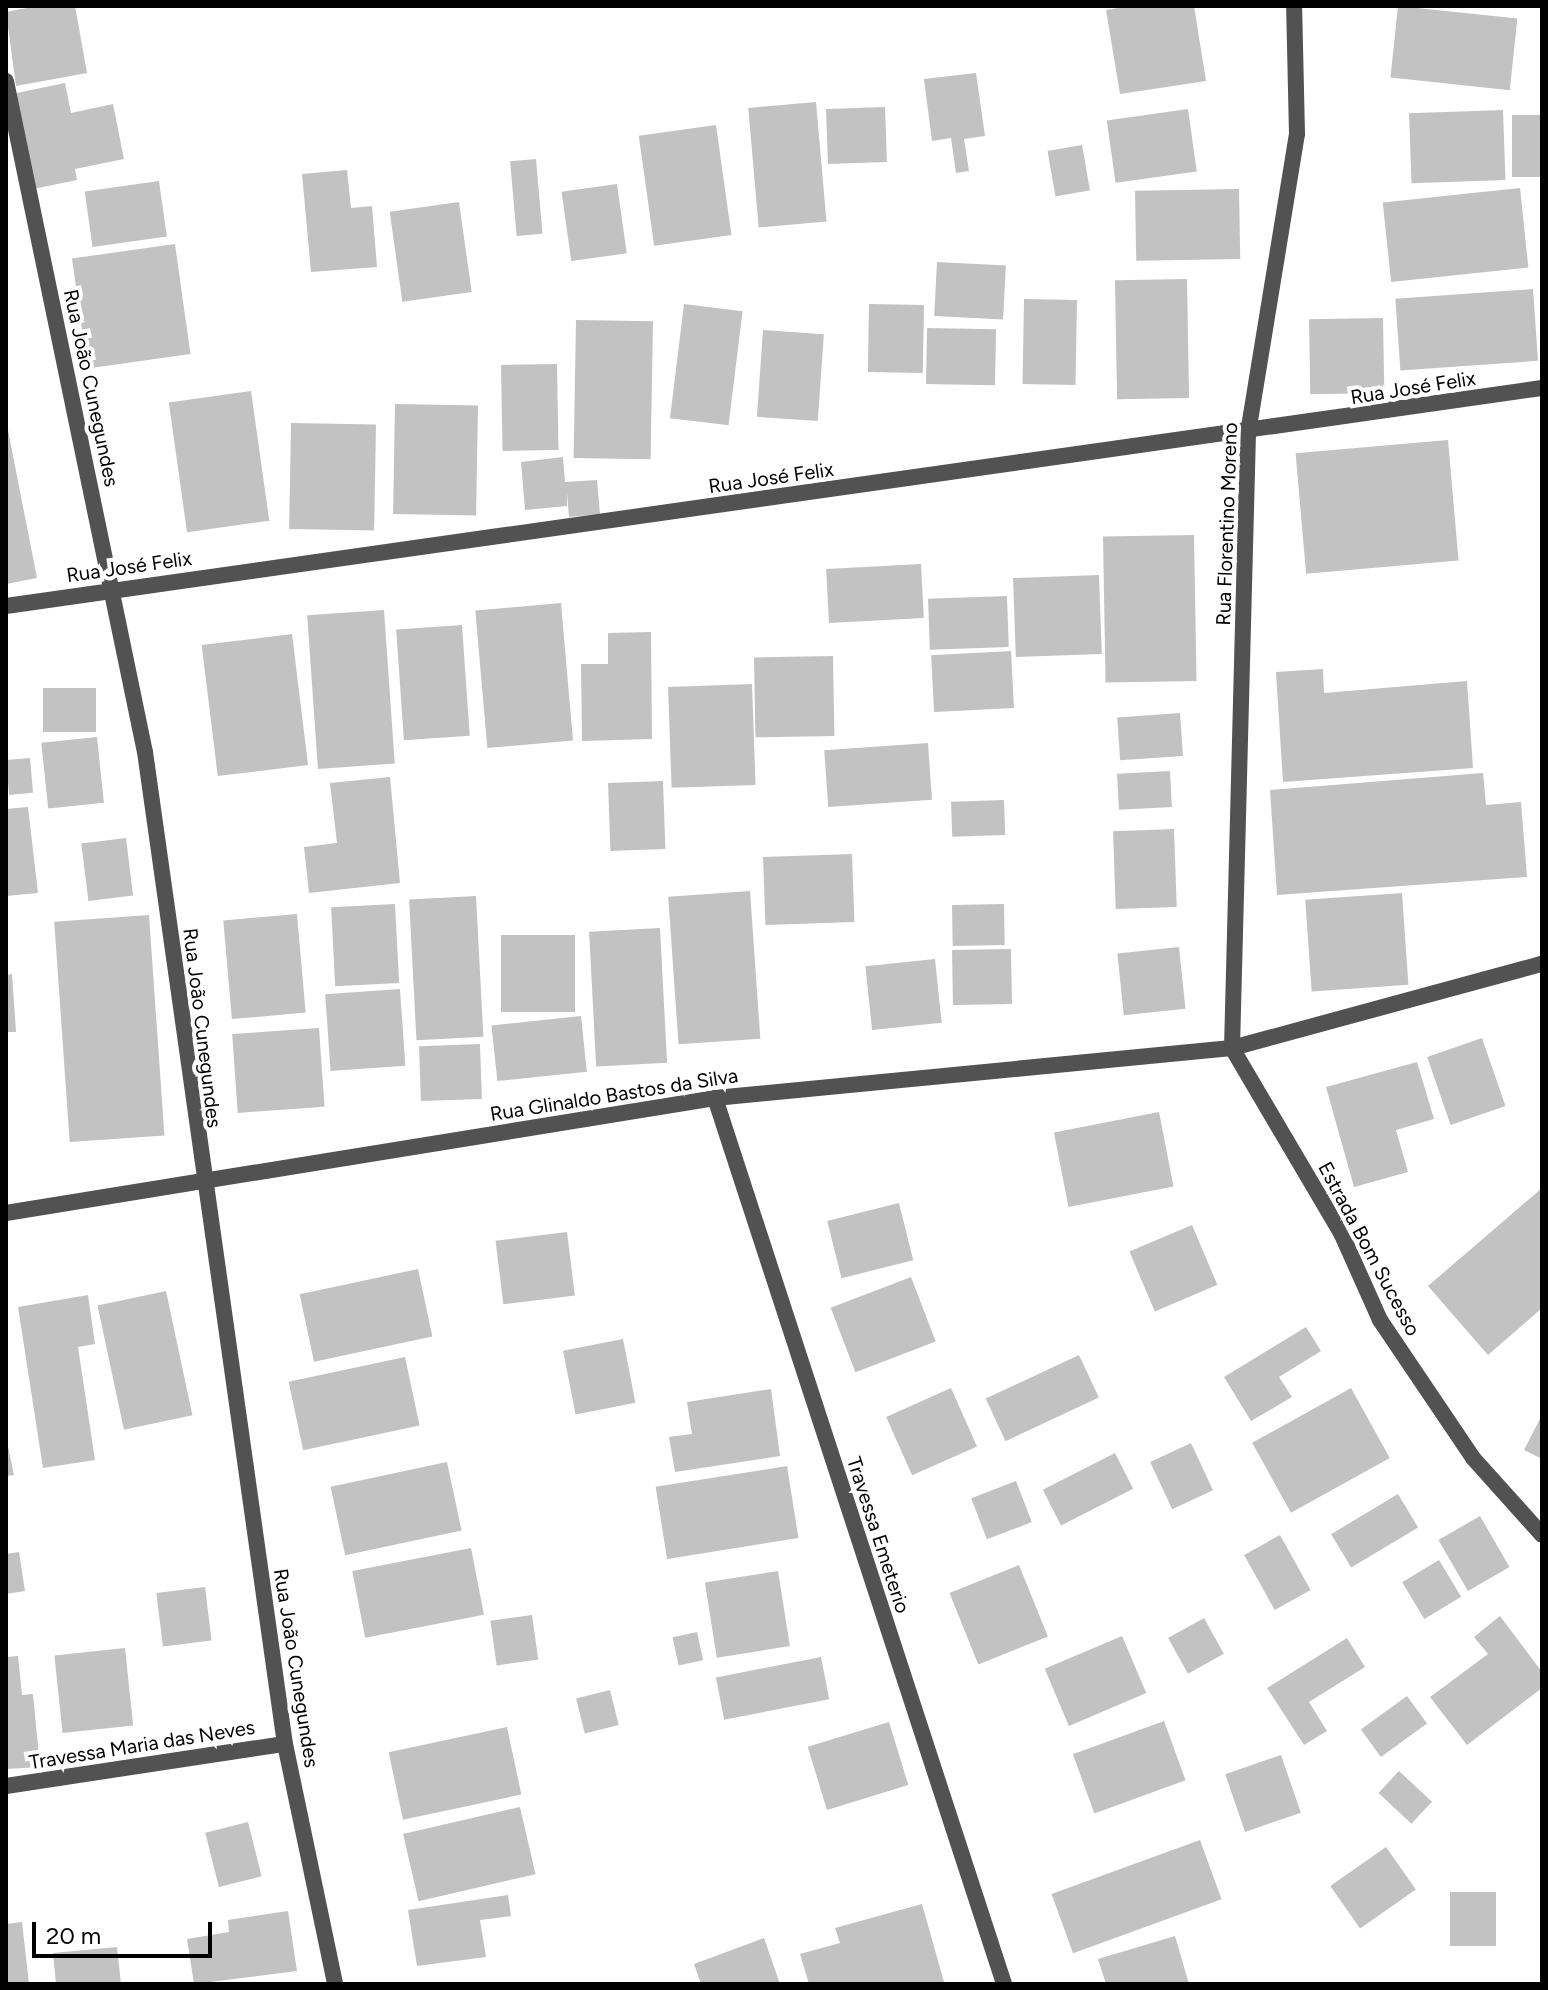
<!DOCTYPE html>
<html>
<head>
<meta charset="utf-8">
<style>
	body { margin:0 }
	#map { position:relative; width:1548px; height:1990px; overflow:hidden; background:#fff; font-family:Figtree,sans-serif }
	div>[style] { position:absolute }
	.building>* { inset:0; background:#c2c2c2; transform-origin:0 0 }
	.street>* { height:16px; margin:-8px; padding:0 8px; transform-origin:8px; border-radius:8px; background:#525252 }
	span { translate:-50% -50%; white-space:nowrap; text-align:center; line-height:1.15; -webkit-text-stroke:8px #fff; paint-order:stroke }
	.street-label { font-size:20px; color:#000 }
	.frame { position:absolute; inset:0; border:8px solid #000; pointer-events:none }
	.scale { position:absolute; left:32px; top:1922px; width:180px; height:36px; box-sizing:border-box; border:4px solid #000; border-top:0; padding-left:10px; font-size:24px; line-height:28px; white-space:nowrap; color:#000; -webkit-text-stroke:6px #fff; paint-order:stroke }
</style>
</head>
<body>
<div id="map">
	<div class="building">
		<div style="clip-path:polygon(37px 6px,75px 6px,87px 73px,16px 86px,6px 12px)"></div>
		<div style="clip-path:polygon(1130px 6px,1194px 6px,1206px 81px,1120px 94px,1106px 10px)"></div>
		<div style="left:1398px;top:6px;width:120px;height:72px;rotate:6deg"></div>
		<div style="clip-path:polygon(976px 73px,985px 136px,964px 139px,969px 171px,956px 173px,951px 138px,932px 141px,924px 79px)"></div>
		<div style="clip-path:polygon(65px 83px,71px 113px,113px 104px,124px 159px,75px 169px,77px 180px,33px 189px,12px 94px)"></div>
		<div style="left:816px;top:102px;width:120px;height:68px;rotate:85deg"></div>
		<div style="left:885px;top:107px;width:55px;height:59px;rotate:88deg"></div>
		<div style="left:1188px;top:109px;width:63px;height:82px;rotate:82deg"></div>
		<div style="left:1503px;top:110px;width:70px;height:94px;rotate:88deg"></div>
		<div style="left:1512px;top:115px;width:30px;height:62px"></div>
		<div style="left:716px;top:125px;width:111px;height:78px;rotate:82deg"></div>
		<div style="left:1082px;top:145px;width:46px;height:35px;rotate:80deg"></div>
		<div style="left:536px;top:159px;width:75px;height:26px;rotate:85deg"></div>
		<div style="clip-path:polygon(347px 170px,351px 208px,372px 206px,377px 267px,311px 272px,302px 174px)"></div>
		<div style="left:159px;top:181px;width:56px;height:75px;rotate:82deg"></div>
		<div style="left:617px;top:184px;width:70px;height:56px;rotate:82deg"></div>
		<div style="left:1520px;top:188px;width:80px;height:138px;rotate:84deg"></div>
		<div style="left:1239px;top:189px;width:70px;height:104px;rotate:89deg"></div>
		<div style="left:459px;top:202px;width:91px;height:70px;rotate:82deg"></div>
		<div style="left:175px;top:244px;width:111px;height:104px;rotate:82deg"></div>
		<div style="left:937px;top:262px;width:69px;height:54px;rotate:3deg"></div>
		<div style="left:1187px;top:279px;width:119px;height:72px;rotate:89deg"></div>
		<div style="left:1533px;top:289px;width:72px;height:138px;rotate:86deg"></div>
		<div style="left:1024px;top:299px;width:53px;height:85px;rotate:1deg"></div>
		<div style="left:684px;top:304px;width:59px;height:115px;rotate:7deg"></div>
		<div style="left:869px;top:304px;width:55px;height:68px;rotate:1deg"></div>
		<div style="left:1383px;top:318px;width:75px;height:74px;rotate:89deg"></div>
		<div style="left:576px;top:320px;width:77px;height:138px;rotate:1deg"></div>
		<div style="left:927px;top:328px;width:69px;height:56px;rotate:1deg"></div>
		<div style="left:763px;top:330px;width:61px;height:87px;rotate:4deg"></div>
		<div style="left:557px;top:364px;width:86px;height:56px;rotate:89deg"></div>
		<div style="left:251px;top:391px;width:131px;height:83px;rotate:82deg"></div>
		<div style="left:395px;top:404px;width:83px;height:110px;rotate:1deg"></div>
		<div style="clip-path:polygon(6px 420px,37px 578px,6px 584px)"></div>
		<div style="left:291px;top:423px;width:85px;height:106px;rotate:1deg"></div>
		<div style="left:1448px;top:440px;width:121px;height:153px;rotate:85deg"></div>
		<div style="clip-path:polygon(563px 457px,565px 482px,597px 480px,600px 514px,569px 517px,567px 493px,567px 506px,525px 510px,521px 462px)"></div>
		<div style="left:1194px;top:535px;width:146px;height:91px;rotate:89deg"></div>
		<div style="left:921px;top:564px;width:54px;height:95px;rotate:87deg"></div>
		<div style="left:1099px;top:575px;width:79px;height:86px;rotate:88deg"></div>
		<div style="left:1007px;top:596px;width:51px;height:79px;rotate:88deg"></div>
		<div style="left:561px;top:603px;width:138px;height:86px;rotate:85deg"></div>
		<div style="left:384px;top:610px;width:154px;height:77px;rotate:86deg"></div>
		<div style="left:462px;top:625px;width:111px;height:66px;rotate:86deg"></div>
		<div style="clip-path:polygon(651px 632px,652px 739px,582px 741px,581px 664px,608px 664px,608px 633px)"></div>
		<div style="left:292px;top:634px;width:132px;height:91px;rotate:83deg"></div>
		<div style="left:1011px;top:651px;width:57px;height:80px;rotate:87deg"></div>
		<div style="left:833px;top:656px;width:80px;height:79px;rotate:89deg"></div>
		<div style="clip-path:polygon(1323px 669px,1324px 693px,1467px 681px,1473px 768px,1283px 782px,1276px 672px)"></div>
		<div style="left:752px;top:684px;width:101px;height:84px;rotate:88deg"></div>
		<div style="left:96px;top:688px;width:44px;height:53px;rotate:90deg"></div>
		<div style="left:1180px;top:713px;width:43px;height:63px;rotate:86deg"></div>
		<div style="left:97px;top:737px;width:66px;height:56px;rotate:84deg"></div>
		<div style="left:928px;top:743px;width:57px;height:104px;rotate:86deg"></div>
		<div style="left:30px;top:758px;width:35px;height:24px;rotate:85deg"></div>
		<div style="left:1170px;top:771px;width:36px;height:53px;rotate:87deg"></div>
		<div style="clip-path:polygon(1483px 773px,1486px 805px,1521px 802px,1527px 877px,1277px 895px,1270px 790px)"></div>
		<div style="clip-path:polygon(390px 777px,400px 883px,309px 893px,304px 847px,337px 843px,330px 783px)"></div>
		<div style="left:663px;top:781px;width:68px;height:55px;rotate:88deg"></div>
		<div style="left:1004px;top:800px;width:35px;height:53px;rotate:88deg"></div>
		<div style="clip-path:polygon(28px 807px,38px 893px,6px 896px,6px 809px)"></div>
		<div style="left:1174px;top:829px;width:78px;height:61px;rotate:88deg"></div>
		<div style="left:126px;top:838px;width:58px;height:45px;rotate:83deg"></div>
		<div style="left:852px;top:854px;width:68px;height:89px;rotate:88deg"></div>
		<div style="left:750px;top:891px;width:148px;height:82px;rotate:86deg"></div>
		<div style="left:1402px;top:893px;width:92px;height:97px;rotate:86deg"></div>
		<div style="left:476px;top:896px;width:141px;height:67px;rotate:87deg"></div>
		<div style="left:395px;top:904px;width:79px;height:64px;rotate:87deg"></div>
		<div style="left:1004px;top:904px;width:41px;height:52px;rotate:89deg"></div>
		<div style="left:297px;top:914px;width:99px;height:74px;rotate:85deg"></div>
		<div style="left:149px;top:915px;width:221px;height:95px;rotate:86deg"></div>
		<div style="left:660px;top:928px;width:135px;height:71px;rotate:87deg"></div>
		<div style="left:501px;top:935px;width:74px;height:77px"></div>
		<div style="left:1179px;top:947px;width:62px;height:62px;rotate:84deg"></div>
		<div style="left:1011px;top:949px;width:55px;height:59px;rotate:89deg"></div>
		<div style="left:935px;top:959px;width:64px;height:70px;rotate:84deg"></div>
		<div style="clip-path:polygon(12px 974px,16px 1032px,6px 1032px,6px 975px)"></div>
		<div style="left:400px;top:989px;width:77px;height:75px;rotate:86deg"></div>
		<div style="left:581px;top:1016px;width:56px;height:90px;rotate:84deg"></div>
		<div style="left:319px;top:1028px;width:79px;height:87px;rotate:86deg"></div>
		<div style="left:1482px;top:1038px;width:72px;height:58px;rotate:71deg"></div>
		<div style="left:480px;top:1044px;width:55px;height:61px;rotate:88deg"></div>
		<div style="clip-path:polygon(1417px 1062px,1434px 1119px,1396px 1130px,1408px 1172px,1354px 1187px,1326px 1087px)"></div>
		<div style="left:1159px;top:1112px;width:76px;height:107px;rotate:79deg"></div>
		<div style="clip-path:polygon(1542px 1188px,1542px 1308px,1488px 1355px,1428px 1286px)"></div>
		<div style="left:899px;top:1203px;width:59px;height:74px;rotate:76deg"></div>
		<div style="left:1192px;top:1225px;width:65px;height:68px;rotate:67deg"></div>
		<div style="left:567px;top:1232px;width:64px;height:72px;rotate:83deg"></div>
		<div style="left:418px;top:1269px;width:69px;height:121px;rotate:78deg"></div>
		<div style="left:911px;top:1277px;width:69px;height:86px;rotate:69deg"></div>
		<div style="left:166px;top:1291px;width:127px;height:70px;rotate:78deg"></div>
		<div style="clip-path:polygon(88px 1295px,95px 1344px,78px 1347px,95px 1460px,43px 1468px,18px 1307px)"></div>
		<div style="clip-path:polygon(1306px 1327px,1321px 1351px,1279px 1377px,1292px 1397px,1251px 1421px,1224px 1377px)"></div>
		<div style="left:623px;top:1339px;width:65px;height:61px;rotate:79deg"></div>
		<div style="left:1079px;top:1355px;width:47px;height:103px;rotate:65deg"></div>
		<div style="left:405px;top:1357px;width:70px;height:119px;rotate:78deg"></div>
		<div style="left:951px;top:1388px;width:64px;height:71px;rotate:66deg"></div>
		<div style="left:1351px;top:1388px;width:80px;height:113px;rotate:61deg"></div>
		<div style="clip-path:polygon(771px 1389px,780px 1456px,675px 1472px,669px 1437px,692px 1434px,687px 1402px)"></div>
		<div style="clip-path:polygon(1542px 1415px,1542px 1459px,1524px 1450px)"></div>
		<div style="clip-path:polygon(6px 1437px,14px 1475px,6px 1476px)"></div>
		<div style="left:1191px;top:1443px;width:52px;height:45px;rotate:65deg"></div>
		<div style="left:1115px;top:1453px;width:40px;height:81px;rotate:63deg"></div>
		<div style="left:447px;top:1462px;width:70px;height:119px;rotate:78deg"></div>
		<div style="left:787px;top:1466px;width:73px;height:133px;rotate:81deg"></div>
		<div style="left:1016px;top:1481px;width:44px;height:48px;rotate:69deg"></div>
		<div style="left:1398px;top:1494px;width:39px;height:78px;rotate:59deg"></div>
		<div style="left:1480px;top:1516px;width:59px;height:48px;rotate:60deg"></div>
		<div style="left:1280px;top:1535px;width:63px;height:41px;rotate:61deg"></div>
		<div style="left:471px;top:1548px;width:68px;height:121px;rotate:79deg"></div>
		<div style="clip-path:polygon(19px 1552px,25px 1591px,6px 1594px,6px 1554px)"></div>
		<div style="left:1439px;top:1560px;width:43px;height:43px;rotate:59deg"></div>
		<div style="left:1019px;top:1565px;width:77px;height:75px;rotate:68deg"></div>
		<div style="left:778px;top:1571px;width:76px;height:74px;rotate:81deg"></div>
		<div style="left:205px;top:1587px;width:54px;height:49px;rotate:83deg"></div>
		<div style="left:532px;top:1615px;width:45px;height:42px;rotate:82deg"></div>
		<div style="clip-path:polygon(1500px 1616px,1542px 1672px,1542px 1688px,1467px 1745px,1430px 1697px,1488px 1654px,1474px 1637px)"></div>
		<div style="left:1204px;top:1618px;width:41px;height:41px;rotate:61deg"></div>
		<div style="left:697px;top:1632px;width:29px;height:25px;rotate:78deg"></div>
		<div style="left:1122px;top:1636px;width:62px;height:84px;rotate:67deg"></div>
		<div style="clip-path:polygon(1347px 1638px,1365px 1667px,1309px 1702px,1327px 1731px,1304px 1745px,1267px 1688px)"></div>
		<div style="left:125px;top:1648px;width:78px;height:71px;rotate:84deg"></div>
		<div style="clip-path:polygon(18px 1656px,22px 1695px,33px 1694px,40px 1767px,6px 1769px,6px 1657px)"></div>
		<div style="left:821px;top:1657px;width:43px;height:107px;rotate:79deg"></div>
		<div style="left:610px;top:1690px;width:36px;height:35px;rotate:76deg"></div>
		<div style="left:1407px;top:1696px;width:34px;height:57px;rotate:54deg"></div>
		<div style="left:1164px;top:1721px;width:63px;height:97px;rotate:70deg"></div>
		<div style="left:889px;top:1722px;width:66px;height:85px;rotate:73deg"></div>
		<div style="left:507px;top:1727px;width:69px;height:121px;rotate:78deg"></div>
		<div style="left:1281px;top:1755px;width:61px;height:59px;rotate:71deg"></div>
		<div style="left:1399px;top:1771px;width:45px;height:30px;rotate:43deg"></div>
		<div style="left:520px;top:1807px;width:69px;height:120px;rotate:77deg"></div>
		<div style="left:248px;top:1822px;width:56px;height:44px;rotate:76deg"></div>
		<div style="left:1200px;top:1840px;width:63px;height:158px;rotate:70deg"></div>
		<div style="left:1386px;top:1847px;width:52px;height:68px;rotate:55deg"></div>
		<div style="left:1450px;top:1892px;width:46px;height:54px"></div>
		<div style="clip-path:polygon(508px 1895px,511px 1916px,480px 1920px,486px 1957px,417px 1966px,408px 1910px)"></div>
		<div style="clip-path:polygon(922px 1904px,944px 1982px,809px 1984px,800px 1954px,840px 1943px,835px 1928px)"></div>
		<div style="clip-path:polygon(288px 1911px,297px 1971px,194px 1984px,187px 1939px,229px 1932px,228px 1920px)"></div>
		<div style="clip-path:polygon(22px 1922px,29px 1984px,6px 1984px,6px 1924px)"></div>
		<div style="clip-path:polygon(1175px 1936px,1189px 1984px,1106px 1984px,1098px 1959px)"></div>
		<div style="clip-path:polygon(764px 1938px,780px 1984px,701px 1984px,694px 1964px)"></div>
		<div style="clip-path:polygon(117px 1947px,121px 1984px,56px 1984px,53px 1953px)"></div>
	</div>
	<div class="street">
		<div style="left:6px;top:81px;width:685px;rotate:78.3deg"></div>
		<div style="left:145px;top:752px;width:1002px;rotate:81.97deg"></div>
		<div style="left:285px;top:1744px;width:245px;rotate:78.2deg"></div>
		<div style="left:6px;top:606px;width:1551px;rotate:-8.08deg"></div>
		<div style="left:1232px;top:1048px;width:615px;rotate:-88.51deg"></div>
		<div style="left:1248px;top:433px;width:303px;rotate:-80.7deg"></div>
		<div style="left:1297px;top:134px;width:128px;rotate:-91.3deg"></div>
		<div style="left:1232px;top:1048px;width:217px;rotate:59.5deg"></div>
		<div style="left:1342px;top:1235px;width:93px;rotate:65.9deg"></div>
		<div style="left:1380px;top:1320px;width:166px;rotate:56deg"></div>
		<div style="left:1473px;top:1458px;width:103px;rotate:48.1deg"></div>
		<div style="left:715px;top:1098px;width:932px;rotate:71.93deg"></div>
		<div style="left:6px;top:1213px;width:718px;rotate:-9.21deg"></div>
		<div style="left:715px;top:1098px;width:519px;rotate:-5.52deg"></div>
		<div style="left:1232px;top:1048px;width:321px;rotate:-15.2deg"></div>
		<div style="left:6px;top:1786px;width:282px;rotate:-8.6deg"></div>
	</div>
	<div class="street-label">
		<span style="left:91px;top:388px;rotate:78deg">Rua João Cunegundes</span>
		<span style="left:1413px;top:388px;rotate:-9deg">Rua José Felix</span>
		<span style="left:771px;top:478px;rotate:-8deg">Rua José Felix</span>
		<span style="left:1227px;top:524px;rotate:-88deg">Rua Florentino Moreno</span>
		<span style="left:129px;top:567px;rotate:-8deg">Rua José Felix</span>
		<span style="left:202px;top:1028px;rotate:83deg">Rua João Cunegundes</span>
		<span style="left:614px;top:1095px;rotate:-9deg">Rua Glinaldo Bastos da Silva</span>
		<span style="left:1369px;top:1249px;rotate:62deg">Estrada Bom Sucesso</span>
		<span style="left:878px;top:1535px;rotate:72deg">Travessa Emeterio</span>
		<span style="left:296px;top:1668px;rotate:81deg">Rua João Cunegundes</span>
		<span style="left:142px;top:1745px;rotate:-9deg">Travessa Maria das Neves</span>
	</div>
	<div class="frame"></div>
	<div class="scale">20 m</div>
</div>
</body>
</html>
